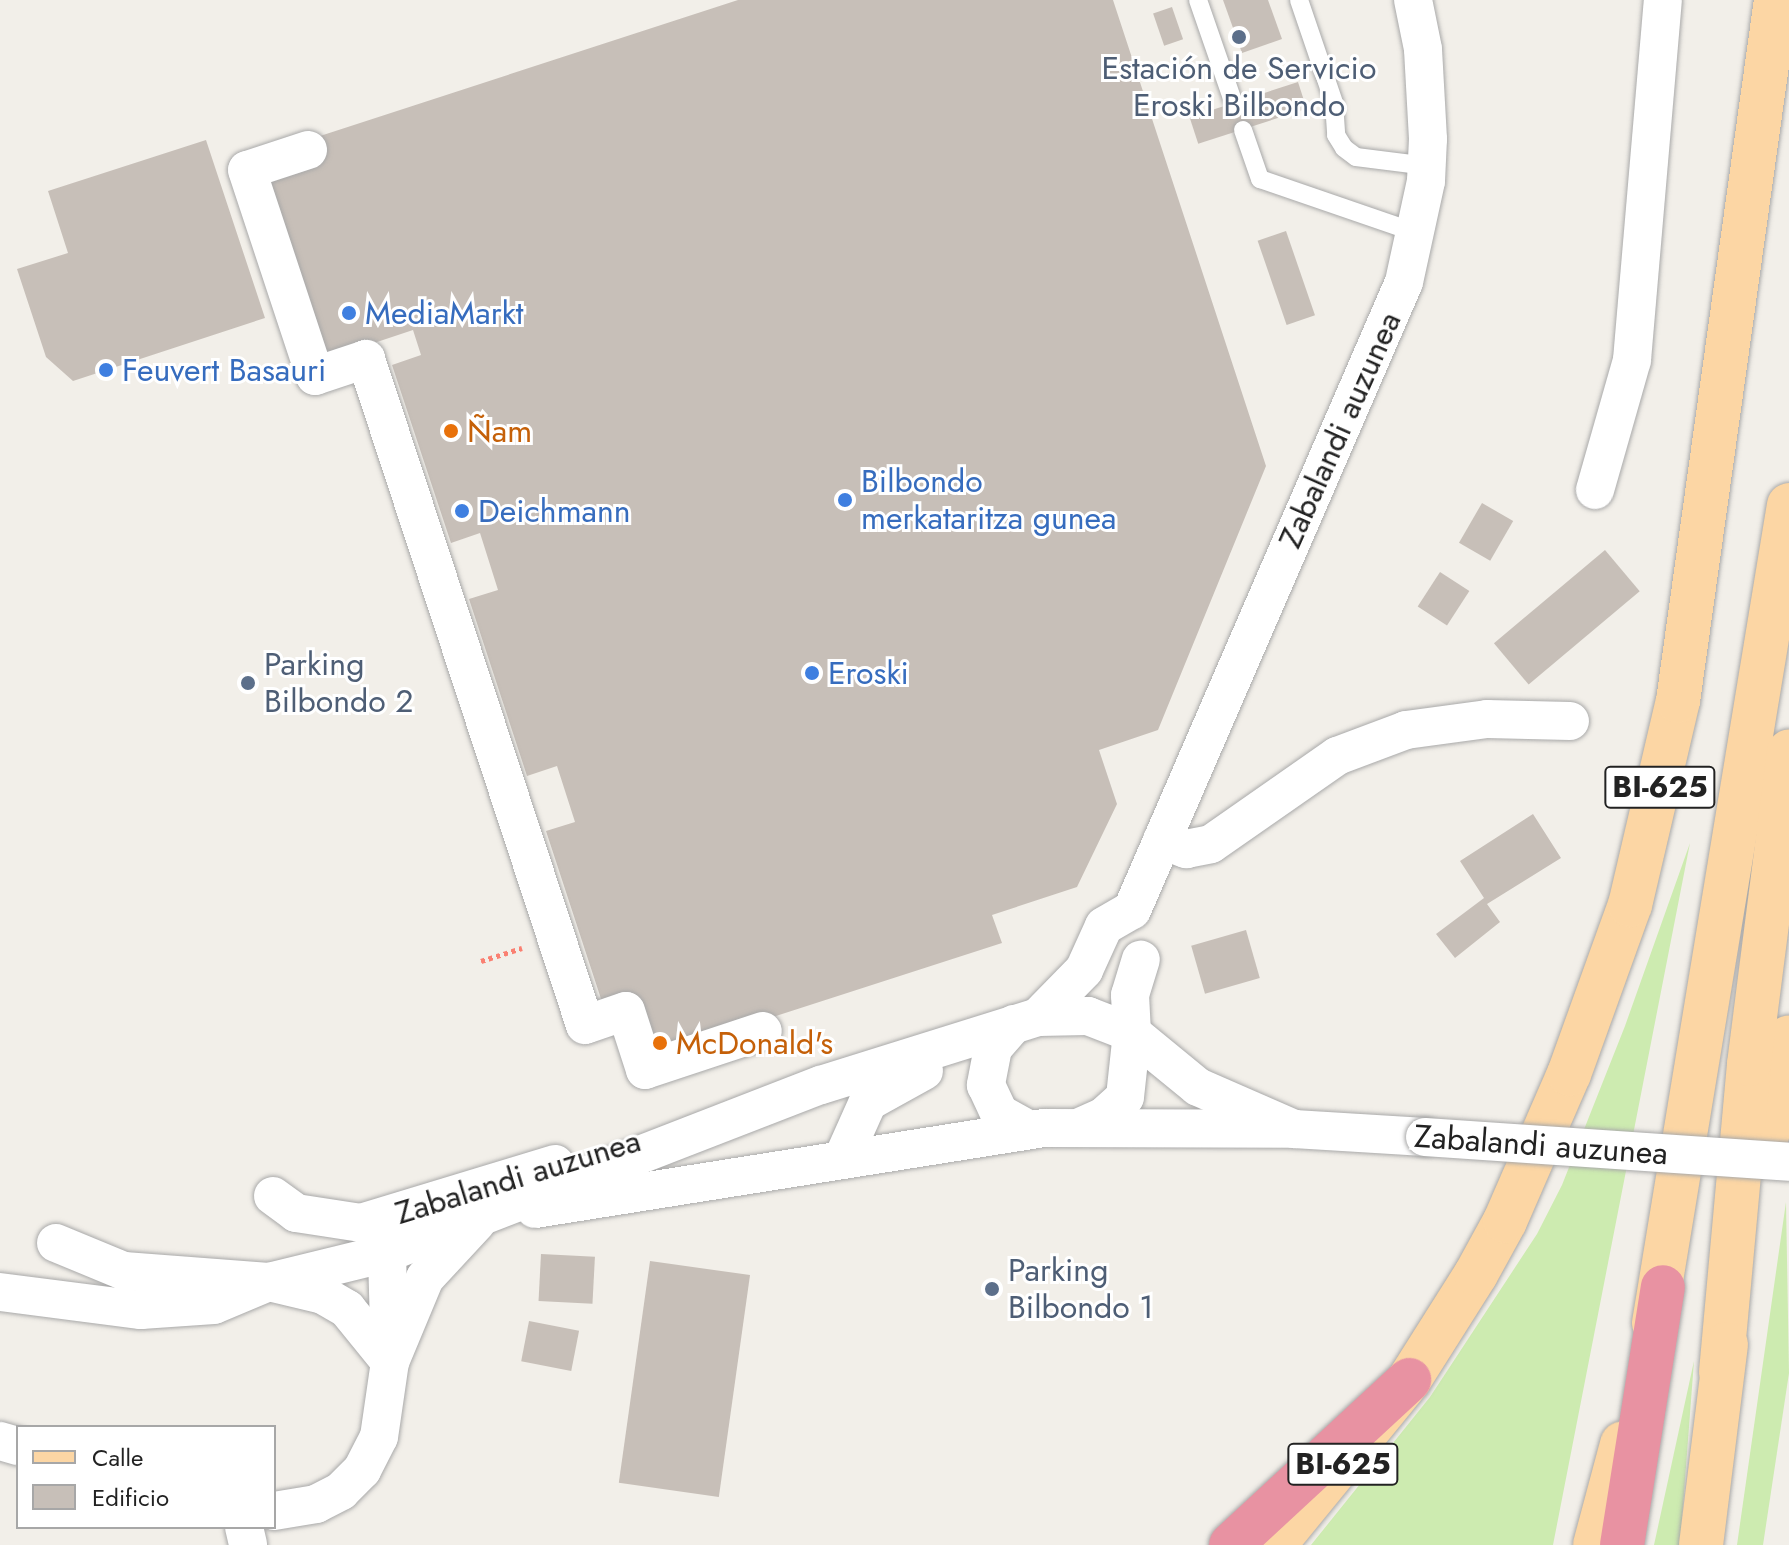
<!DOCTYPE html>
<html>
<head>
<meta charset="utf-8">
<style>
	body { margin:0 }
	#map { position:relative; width:1789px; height:1545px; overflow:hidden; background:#f2efe9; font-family:Jost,sans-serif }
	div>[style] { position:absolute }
	.grass>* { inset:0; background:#cdebb0 }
	.building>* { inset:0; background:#c7bfb8; transform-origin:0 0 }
	.path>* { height:5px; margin-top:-2.5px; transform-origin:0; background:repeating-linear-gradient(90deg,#fa8072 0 4px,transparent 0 8px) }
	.roads { filter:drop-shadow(0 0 2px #a9a9a9) drop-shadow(0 0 2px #a9a9a9) }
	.lane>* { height:18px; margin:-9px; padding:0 9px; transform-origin:9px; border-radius:9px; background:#fff }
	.street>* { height:38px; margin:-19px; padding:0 19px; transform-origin:19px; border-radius:19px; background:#fff }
	.primary>* { height:44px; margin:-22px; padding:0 22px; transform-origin:22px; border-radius:22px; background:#fcd6a4 }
	.highway>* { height:44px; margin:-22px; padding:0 22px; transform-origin:22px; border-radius:22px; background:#e892a2 }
	.bridges { filter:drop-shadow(0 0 2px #a9a9a9) drop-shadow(0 0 2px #a9a9a9) }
	.street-bridge>* { height:38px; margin:-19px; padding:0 19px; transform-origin:19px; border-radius:19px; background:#fff }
	.dots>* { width:22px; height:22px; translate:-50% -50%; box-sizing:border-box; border:4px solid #fff; border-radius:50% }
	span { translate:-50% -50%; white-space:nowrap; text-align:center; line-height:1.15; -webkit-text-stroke:6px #fff; paint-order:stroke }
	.shield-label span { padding:2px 6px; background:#fff; border:2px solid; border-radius:6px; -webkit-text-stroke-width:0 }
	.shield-label { font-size:30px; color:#222; font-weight:700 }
	.service-label { font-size:32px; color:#4e5e75 }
	.left { translate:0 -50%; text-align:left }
	.shop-label { font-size:32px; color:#366cbe }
	.street-label { font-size:32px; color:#222 }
	.food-label { font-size:32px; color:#c56008 }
	.legend { position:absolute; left:16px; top:1425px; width:260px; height:104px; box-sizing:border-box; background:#fff; border:2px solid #a7a7a7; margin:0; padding:10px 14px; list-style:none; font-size:24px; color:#222 }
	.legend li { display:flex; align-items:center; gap:16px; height:40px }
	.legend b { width:40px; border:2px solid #a7a7a7 }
</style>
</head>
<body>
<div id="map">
	<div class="grass">
		<div style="clip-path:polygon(1690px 843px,1553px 1545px,1311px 1545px,1430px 1397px,1537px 1234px,1562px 1185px,1625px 1026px)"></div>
		<div style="clip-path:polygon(1786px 1202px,1789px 1373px,1763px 1545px,1737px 1545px)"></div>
		<div style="clip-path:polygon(1694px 1361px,1680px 1545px,1654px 1545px)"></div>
	</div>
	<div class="building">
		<div style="clip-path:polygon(738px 0,1113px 0,1266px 466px,1158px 730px,1099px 750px,1117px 804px,1077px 887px,992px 915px,1002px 943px,652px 1056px,604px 1008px,546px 831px,575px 822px,557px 766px,527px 776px,469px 599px,498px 590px,480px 533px,451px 543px,392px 365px,421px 355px,413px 330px,323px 360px,264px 178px,317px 137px)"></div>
		<div style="clip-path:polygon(1223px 0,1268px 0,1282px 39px,1242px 53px)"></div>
		<div style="left:1172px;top:7px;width:34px;height:20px;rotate:71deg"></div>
		<div style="left:1298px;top:82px;width:28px;height:114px;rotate:72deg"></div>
		<div style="clip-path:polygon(206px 140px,265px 318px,73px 381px,46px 357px,17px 269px,68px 253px,48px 191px)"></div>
		<div style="left:1286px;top:231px;width:89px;height:30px;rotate:71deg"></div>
		<div style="left:1482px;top:503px;width:36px;height:46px;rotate:30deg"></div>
		<div style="left:1605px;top:550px;width:54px;height:145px;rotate:50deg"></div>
		<div style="left:1440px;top:572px;width:35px;height:41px;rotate:33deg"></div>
		<div style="clip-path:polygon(1533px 814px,1561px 858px,1487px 904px,1500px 922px,1455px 958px,1436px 934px,1484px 898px,1460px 861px)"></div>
		<div style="left:1246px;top:930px;width:50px;height:57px;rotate:74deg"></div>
		<div style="left:541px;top:1254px;width:54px;height:47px;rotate:3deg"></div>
		<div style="left:650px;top:1261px;width:101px;height:224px;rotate:8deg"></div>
		<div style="left:529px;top:1321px;width:51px;height:41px;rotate:11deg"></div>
	</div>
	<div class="path">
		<div style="left:481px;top:961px;width:43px;rotate:-17.6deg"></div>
	</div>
	<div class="roads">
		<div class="lane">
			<div style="left:1198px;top:0;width:110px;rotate:70.9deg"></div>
			<div style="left:1299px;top:0;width:109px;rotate:71.2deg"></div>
			<div style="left:1334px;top:103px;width:32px;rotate:86deg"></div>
			<div style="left:1336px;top:135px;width:15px;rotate:58deg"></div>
			<div style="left:1344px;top:148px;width:15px;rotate:37deg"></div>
			<div style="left:1356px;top:157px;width:72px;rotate:7.2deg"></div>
			<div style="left:1243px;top:130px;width:52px;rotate:70.9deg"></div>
			<div style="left:1260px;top:179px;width:166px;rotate:19deg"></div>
		</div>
		<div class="street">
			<div style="left:308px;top:150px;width:64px;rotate:161.8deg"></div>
			<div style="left:247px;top:170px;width:217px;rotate:71.7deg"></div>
			<div style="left:315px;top:376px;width:54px;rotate:-18.4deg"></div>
			<div style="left:366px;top:359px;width:701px;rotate:71.8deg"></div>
			<div style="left:585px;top:1025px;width:43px;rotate:-18.9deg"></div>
			<div style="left:626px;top:1011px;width:62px;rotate:72.1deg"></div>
			<div style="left:645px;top:1070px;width:124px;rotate:-18.3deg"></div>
			<div style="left:1595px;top:490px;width:135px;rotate:-74.1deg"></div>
			<div style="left:1632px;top:360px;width:361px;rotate:-85.1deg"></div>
			<div style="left:1162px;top:840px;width:26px;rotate:21deg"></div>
			<div style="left:1186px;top:849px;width:25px;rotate:-11deg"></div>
			<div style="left:1211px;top:844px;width:154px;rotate:-34.9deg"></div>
			<div style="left:1337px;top:756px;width:74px;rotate:-20.6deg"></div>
			<div style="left:1406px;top:730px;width:82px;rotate:-7.7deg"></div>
			<div style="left:1487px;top:719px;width:83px;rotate:1.4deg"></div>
			<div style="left:1038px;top:1017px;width:66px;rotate:-45.6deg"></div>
			<div style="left:1084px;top:970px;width:48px;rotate:-65.6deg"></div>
			<div style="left:1104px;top:926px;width:32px;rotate:-30deg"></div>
			<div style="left:1132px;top:910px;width:684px;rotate:-66.58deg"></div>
			<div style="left:1404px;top:282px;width:103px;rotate:-77.7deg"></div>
			<div style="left:1426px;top:181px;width:42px;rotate:-87.3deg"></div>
			<div style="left:1428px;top:139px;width:90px;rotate:-93.2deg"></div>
			<div style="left:1423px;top:49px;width:50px;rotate:-101.5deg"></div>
			<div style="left:1014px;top:1024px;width:32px;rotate:131deg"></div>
			<div style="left:993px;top:1048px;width:38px;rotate:101deg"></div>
			<div style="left:986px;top:1085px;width:31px;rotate:65deg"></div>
			<div style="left:999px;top:1113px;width:33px;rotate:29deg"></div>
			<div style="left:1082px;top:1126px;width:24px;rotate:-24deg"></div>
			<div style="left:1104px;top:1116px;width:28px;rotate:-42deg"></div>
			<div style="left:1125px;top:1097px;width:64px;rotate:-83.8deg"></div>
			<div style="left:1132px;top:1033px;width:38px;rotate:-93deg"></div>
			<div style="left:1130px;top:995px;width:37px;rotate:-73deg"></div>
			<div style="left:842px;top:1160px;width:64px;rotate:-65.9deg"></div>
			<div style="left:868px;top:1102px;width:64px;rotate:-29deg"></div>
			<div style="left:273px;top:1196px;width:29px;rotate:36deg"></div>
			<div style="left:296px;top:1213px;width:66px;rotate:8.7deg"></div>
			<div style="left:361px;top:1223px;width:203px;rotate:-16.9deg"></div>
			<div style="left:535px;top:1209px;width:515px;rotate:-9.04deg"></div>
			<div style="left:1044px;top:1128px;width:250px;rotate:0.2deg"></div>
			<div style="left:1294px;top:1129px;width:131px;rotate:3.5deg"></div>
			<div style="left:56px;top:1243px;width:74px;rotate:22.4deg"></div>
			<div style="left:124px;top:1271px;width:145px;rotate:4.3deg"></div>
			<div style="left:269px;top:1282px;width:56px;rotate:13.5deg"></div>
			<div style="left:323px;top:1295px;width:28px;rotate:30deg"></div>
			<div style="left:347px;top:1309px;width:68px;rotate:50.9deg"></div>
			<div style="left:0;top:1292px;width:142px;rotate:7.3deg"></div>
			<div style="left:141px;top:1310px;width:73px;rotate:-3.9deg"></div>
			<div style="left:214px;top:1305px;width:60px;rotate:-22.7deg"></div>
			<div style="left:269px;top:1282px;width:122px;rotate:-13.8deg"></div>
			<div style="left:387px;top:1253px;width:465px;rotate:-21.2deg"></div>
			<div style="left:821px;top:1085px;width:227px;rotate:-17.4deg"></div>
			<div style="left:1038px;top:1017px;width:50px;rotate:-1.1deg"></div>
			<div style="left:1088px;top:1016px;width:47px;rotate:21.1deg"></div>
			<div style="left:1132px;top:1033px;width:85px;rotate:39.3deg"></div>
			<div style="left:1198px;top:1087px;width:105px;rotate:23.6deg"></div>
			<div style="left:390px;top:1362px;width:91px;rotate:-67.4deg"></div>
			<div style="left:425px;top:1278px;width:76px;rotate:-47.1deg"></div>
			<div style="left:0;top:1441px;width:19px;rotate:16deg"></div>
			<div style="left:274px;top:1511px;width:43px;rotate:-9.5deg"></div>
			<div style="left:316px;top:1504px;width:28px;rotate:-27deg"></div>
			<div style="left:341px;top:1491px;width:30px;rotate:-45deg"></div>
			<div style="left:362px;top:1470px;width:37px;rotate:-63deg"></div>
			<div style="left:379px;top:1437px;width:76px;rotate:-81.7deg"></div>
			<div style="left:390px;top:1362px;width:109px;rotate:-91.6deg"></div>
			<div style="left:244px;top:1527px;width:18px;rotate:77deg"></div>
		</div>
		<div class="primary">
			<div style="left:1767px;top:1136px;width:101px;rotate:-77.5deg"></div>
			<div style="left:1654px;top:1323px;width:829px;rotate:-80.63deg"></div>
			<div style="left:1721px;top:1372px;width:309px;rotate:-84.8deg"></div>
			<div style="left:1749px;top:1064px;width:315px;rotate:-82.7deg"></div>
			<div style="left:1274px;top:1545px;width:213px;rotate:-50.7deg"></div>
			<div style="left:1409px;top:1380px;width:125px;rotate:-57.7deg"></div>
			<div style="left:1476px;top:1274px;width:60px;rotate:-61.3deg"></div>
			<div style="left:1505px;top:1221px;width:160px;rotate:-66.5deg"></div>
			<div style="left:1569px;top:1074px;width:180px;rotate:-70.2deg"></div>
			<div style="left:1630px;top:905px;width:210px;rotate:-76.8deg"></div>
			<div style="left:1678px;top:701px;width:708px;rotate:-82.04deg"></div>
			<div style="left:1595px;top:1545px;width:105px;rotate:-75deg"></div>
			<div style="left:1701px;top:1545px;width:202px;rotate:-82.9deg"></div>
		</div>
		<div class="highway">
			<div style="left:1231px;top:1545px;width:243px;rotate:-42.8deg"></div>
			<div style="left:1622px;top:1545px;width:261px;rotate:-81deg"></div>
		</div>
	</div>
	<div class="bridges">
		<div class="street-bridge">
			<div style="left:1425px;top:1137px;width:365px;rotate:3.9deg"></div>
		</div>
	</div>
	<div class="dots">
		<div style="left:1239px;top:37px;background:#5c6f8a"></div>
		<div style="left:349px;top:313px;background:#3f7fe0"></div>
		<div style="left:106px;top:370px;background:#3f7fe0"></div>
		<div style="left:451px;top:431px;background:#e8710a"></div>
		<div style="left:845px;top:500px;background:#3f7fe0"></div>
		<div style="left:462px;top:511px;background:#3f7fe0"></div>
		<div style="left:812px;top:673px;background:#3f7fe0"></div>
		<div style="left:248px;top:683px;background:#5c6f8a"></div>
		<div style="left:660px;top:1043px;background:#e8710a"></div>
		<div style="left:992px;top:1289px;background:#5c6f8a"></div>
	</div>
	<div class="shield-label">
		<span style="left:1660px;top:787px">BI-625</span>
		<span style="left:1343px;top:1464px">BI-625</span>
	</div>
	<div class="service-label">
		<span style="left:1239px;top:87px">Estación de Servicio<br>Eroski Bilbondo</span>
		<span class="left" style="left:264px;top:683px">Parking<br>Bilbondo 2</span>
		<span class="left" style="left:1008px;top:1289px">Parking<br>Bilbondo 1</span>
	</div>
	<div class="shop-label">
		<span class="left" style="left:365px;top:313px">MediaMarkt</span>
		<span class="left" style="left:122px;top:370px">Feuvert Basauri</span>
		<span class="left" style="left:861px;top:500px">Bilbondo<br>merkataritza gunea</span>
		<span class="left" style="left:478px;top:511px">Deichmann</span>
		<span class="left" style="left:828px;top:673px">Eroski</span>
	</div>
	<div class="street-label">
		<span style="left:1340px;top:430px;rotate:-66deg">Zabalandi auzunea</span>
		<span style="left:1541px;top:1145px;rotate:4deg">Zabalandi auzunea</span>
		<span style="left:518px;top:1177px;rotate:-17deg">Zabalandi auzunea</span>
	</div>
	<div class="food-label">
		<span class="left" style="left:467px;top:431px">Ñam</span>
		<span class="left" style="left:676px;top:1043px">McDonald's</span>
	</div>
	<ul class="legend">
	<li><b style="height:10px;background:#fcd6a4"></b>Calle</li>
	<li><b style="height:22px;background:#c7bfb8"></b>Edificio</li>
	</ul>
</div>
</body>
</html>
